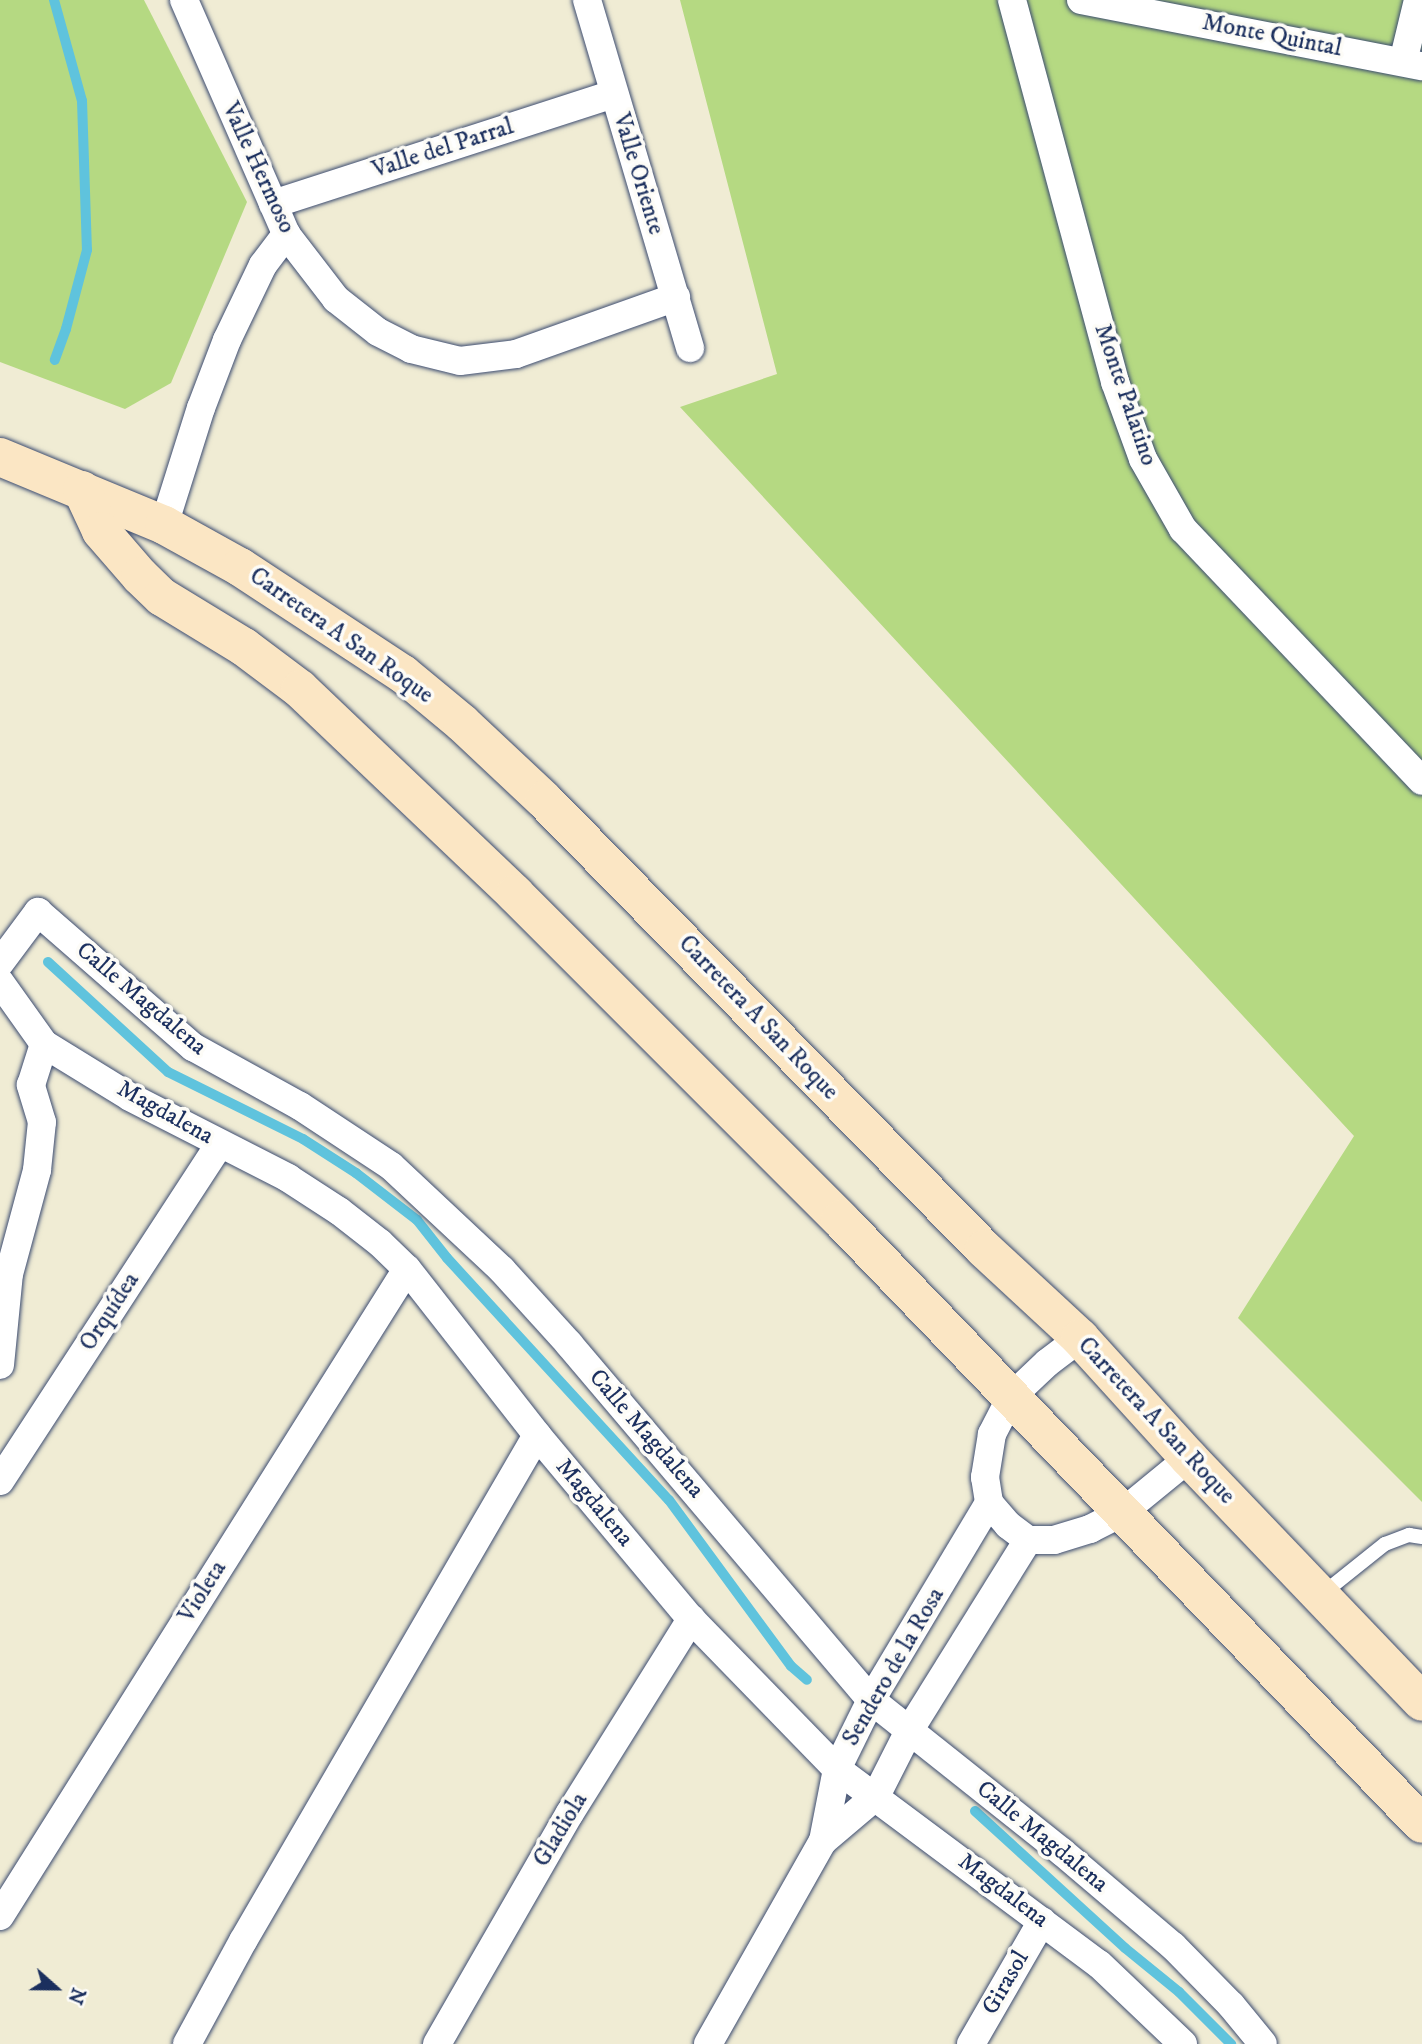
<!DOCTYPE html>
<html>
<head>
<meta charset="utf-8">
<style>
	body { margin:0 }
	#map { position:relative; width:1422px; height:2044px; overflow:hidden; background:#f0ecd4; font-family:"IM FELL DW Pica",serif }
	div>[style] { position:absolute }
	.green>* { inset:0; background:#b5d982 }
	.stream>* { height:10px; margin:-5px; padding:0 5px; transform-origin:5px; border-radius:5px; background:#5fc3dd }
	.roads { filter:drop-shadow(0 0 2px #3b4b70) drop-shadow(0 0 2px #3b4b70) }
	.service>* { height:14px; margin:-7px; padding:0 7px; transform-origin:7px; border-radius:7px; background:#fff }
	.minor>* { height:28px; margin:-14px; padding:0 14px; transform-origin:14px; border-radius:14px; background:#fff }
	.secondary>* { height:38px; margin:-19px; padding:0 19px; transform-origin:19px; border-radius:19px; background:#fbe6c4 }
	span { translate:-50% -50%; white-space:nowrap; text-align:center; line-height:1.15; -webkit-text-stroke:7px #fdfcf7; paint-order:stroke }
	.street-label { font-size:24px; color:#1b2f5e }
	.north { position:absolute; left:21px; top:1953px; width:70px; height:70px; -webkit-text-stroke:5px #fdfcf7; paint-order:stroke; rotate:111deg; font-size:19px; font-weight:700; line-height:28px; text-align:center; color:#1b2f5e }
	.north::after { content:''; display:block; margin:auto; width:24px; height:32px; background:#1b2f5e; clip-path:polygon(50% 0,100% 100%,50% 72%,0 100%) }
</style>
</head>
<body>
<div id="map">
	<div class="green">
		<div style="clip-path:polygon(0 0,144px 0,247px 202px,171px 383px,125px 409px,0 362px)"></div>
		<div style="clip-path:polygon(680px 0,1422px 0,1422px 1502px,1238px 1318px,1354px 1136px,680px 407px,777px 374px)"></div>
	</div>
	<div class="stream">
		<div style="left:54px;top:0;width:105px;rotate:74.5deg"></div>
		<div style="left:82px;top:101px;width:149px;rotate:88.1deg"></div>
		<div style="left:87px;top:250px;width:82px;rotate:104.9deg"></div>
		<div style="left:66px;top:329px;width:33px;rotate:110deg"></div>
		<div style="left:48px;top:962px;width:163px;rotate:42.5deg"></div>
		<div style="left:168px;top:1072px;width:151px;rotate:26.4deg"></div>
		<div style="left:303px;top:1139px;width:63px;rotate:32.7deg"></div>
		<div style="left:356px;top:1173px;width:77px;rotate:37.6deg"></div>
		<div style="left:417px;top:1220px;width:48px;rotate:51.7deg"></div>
		<div style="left:447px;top:1258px;width:328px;rotate:47.5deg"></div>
		<div style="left:669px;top:1500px;width:206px;rotate:53.7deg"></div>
		<div style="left:791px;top:1666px;width:21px;rotate:41deg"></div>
		<div style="left:975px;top:1811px;width:203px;rotate:42.4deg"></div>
		<div style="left:1125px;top:1948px;width:70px;rotate:39.2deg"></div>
		<div style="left:1179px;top:1992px;width:74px;rotate:45deg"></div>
	</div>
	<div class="roads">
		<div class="service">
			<div style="left:1321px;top:1595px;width:82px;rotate:-38.6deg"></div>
			<div style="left:1385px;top:1544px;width:26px;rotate:-21deg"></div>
			<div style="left:1409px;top:1535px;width:13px;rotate:9deg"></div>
		</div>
		<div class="minor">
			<div style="left:184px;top:0;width:255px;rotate:66.4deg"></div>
			<div style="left:286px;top:234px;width:82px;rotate:52.4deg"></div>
			<div style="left:336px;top:299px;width:53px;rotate:38.2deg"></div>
			<div style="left:378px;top:332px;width:37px;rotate:27deg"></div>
			<div style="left:411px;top:349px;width:50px;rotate:13.8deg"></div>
			<div style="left:460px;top:361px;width:56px;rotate:-7.1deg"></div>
			<div style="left:516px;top:354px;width:170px;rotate:-19.6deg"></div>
			<div style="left:587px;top:0;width:363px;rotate:73.5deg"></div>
			<div style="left:1012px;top:0;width:396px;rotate:74.9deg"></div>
			<div style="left:1115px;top:382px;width:82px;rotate:70deg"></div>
			<div style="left:1143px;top:459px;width:81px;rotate:60.3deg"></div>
			<div style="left:1183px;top:529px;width:347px;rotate:46.5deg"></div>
			<div style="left:1081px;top:0;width:347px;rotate:11deg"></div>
			<div style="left:1403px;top:62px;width:64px;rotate:-76.4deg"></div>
			<div style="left:273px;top:204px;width:358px;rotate:-17.9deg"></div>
			<div style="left:164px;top:525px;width:123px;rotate:-72.5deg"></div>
			<div style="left:201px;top:408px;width:73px;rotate:-69.1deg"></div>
			<div style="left:227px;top:340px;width:83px;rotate:-64.4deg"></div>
			<div style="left:263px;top:265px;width:39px;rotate:-53deg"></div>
			<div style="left:0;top:963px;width:64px;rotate:-53.3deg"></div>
			<div style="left:38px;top:912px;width:206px;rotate:41.1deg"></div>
			<div style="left:193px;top:1047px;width:122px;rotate:28.9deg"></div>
			<div style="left:300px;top:1106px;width:109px;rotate:33.4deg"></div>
			<div style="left:391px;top:1166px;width:152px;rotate:43.1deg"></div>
			<div style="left:502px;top:1270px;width:100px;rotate:47.8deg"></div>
			<div style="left:569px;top:1344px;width:467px;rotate:49.7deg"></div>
			<div style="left:871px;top:1700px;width:244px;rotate:38.5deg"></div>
			<div style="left:1062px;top:1852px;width:145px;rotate:40.3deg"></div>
			<div style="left:1173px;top:1946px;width:83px;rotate:45.5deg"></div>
			<div style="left:1231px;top:2005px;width:50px;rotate:50.6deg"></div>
			<div style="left:0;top:982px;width:76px;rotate:54.6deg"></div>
			<div style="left:44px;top:1044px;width:101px;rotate:31.6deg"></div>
			<div style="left:130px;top:1097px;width:178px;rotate:27.1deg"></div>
			<div style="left:288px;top:1178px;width:61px;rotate:32.9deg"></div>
			<div style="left:339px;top:1211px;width:52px;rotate:38deg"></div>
			<div style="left:380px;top:1243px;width:37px;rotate:44deg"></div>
			<div style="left:407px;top:1269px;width:211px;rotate:51.9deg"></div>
			<div style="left:537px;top:1435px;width:240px;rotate:50.1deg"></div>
			<div style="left:691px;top:1619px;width:209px;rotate:45.8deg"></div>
			<div style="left:837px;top:1769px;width:327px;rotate:36.7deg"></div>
			<div style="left:1099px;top:1964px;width:116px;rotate:43.6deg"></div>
			<div style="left:1080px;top:1338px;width:41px;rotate:142.9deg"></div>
			<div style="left:1047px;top:1363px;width:50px;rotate:136.6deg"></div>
			<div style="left:1011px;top:1397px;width:42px;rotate:117.2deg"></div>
			<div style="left:992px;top:1434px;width:44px;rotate:99.2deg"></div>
			<div style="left:985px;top:1477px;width:26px;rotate:81deg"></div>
			<div style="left:989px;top:1503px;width:29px;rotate:49deg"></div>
			<div style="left:1008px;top:1525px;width:25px;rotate:37deg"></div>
			<div style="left:1028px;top:1540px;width:26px"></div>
			<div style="left:1054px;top:1540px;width:38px;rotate:-17deg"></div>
			<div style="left:1090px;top:1529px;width:37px;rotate:-27deg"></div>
			<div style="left:1123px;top:1512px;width:85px;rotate:-39.3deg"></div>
			<div style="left:0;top:1365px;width:91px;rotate:-84.4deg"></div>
			<div style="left:9px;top:1274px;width:108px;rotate:-74.9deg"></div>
			<div style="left:37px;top:1170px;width:48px;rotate:-84.1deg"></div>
			<div style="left:42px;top:1122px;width:39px;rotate:-107deg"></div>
			<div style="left:31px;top:1085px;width:43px;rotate:-72.4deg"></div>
			<div style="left:0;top:1481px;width:402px;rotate:-56.9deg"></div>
			<div style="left:823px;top:1841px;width:70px;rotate:-40.3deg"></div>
			<div style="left:876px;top:1796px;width:73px;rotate:-63.1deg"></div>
			<div style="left:909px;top:1731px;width:225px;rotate:-58.1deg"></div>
			<div style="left:0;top:1916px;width:764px;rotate:-57.83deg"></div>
			<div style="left:187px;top:2044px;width:117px;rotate:-61.5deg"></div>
			<div style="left:243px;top:1941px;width:585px;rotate:-59.84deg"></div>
			<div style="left:437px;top:2044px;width:267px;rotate:-60.1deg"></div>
			<div style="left:570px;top:1813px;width:229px;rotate:-58deg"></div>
			<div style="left:708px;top:2044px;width:233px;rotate:-60.5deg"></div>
			<div style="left:823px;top:1841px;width:73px;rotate:-79deg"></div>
			<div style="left:837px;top:1769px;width:77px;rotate:-63.8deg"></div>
			<div style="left:871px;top:1700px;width:230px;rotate:-59.1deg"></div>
			<div style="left:971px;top:2044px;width:142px;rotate:-60deg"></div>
		</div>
		<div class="secondary">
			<div style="left:0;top:457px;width:178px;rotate:22.5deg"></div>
			<div style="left:164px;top:525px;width:87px;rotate:28.9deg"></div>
			<div style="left:240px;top:567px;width:195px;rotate:33.3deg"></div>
			<div style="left:403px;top:674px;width:77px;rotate:39.7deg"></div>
			<div style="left:462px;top:723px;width:112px;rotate:43.2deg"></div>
			<div style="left:544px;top:800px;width:629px;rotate:45.58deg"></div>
			<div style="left:984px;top:1249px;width:131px;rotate:42.8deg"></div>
			<div style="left:1080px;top:1338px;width:162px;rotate:47.8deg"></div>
			<div style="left:1189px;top:1458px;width:337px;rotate:46.3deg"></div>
			<div style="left:82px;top:490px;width:45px;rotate:65.1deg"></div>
			<div style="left:101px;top:531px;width:60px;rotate:49.1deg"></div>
			<div style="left:140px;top:576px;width:30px;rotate:44deg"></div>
			<div style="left:162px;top:597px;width:96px;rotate:31.4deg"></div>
			<div style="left:244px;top:647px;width:70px;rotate:36.9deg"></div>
			<div style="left:300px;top:689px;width:297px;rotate:43.6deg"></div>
			<div style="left:515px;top:894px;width:460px;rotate:45deg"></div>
			<div style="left:840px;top:1219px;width:839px;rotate:46.11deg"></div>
		</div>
	</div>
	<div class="street-label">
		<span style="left:1272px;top:36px;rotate:11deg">Monte Quintal</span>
		<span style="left:443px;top:149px;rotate:-18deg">Valle del Parral</span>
		<span style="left:258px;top:168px;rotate:65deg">Valle Hermoso</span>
		<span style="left:638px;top:174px;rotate:73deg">Valle Oriente</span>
		<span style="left:1125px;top:395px;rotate:71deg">Monte Palatino</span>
		<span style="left:341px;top:636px;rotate:35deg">Carretera A San Roque</span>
		<span style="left:141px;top:999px;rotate:40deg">Calle Magdalena</span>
		<span style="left:758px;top:1018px;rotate:46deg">Carretera A San Roque</span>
		<span style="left:165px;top:1113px;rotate:29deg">Magdalena</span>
		<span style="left:110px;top:1312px;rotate:-57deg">Orquídea</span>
		<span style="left:1156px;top:1421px;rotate:47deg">Carretera A San Roque</span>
		<span style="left:646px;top:1434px;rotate:49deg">Calle Magdalena</span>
		<span style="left:594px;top:1503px;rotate:50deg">Magdalena</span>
		<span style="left:203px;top:1592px;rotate:-58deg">Violeta</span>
		<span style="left:894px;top:1667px;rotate:-60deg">Sendero de la Rosa</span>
		<span style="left:561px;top:1830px;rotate:-59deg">Gladiola</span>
		<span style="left:1042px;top:1837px;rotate:39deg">Calle Magdalena</span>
		<span style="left:1003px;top:1891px;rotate:37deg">Magdalena</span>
		<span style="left:1006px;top:1983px;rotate:-60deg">Girasol</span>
	</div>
	<div class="north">N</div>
</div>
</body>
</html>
